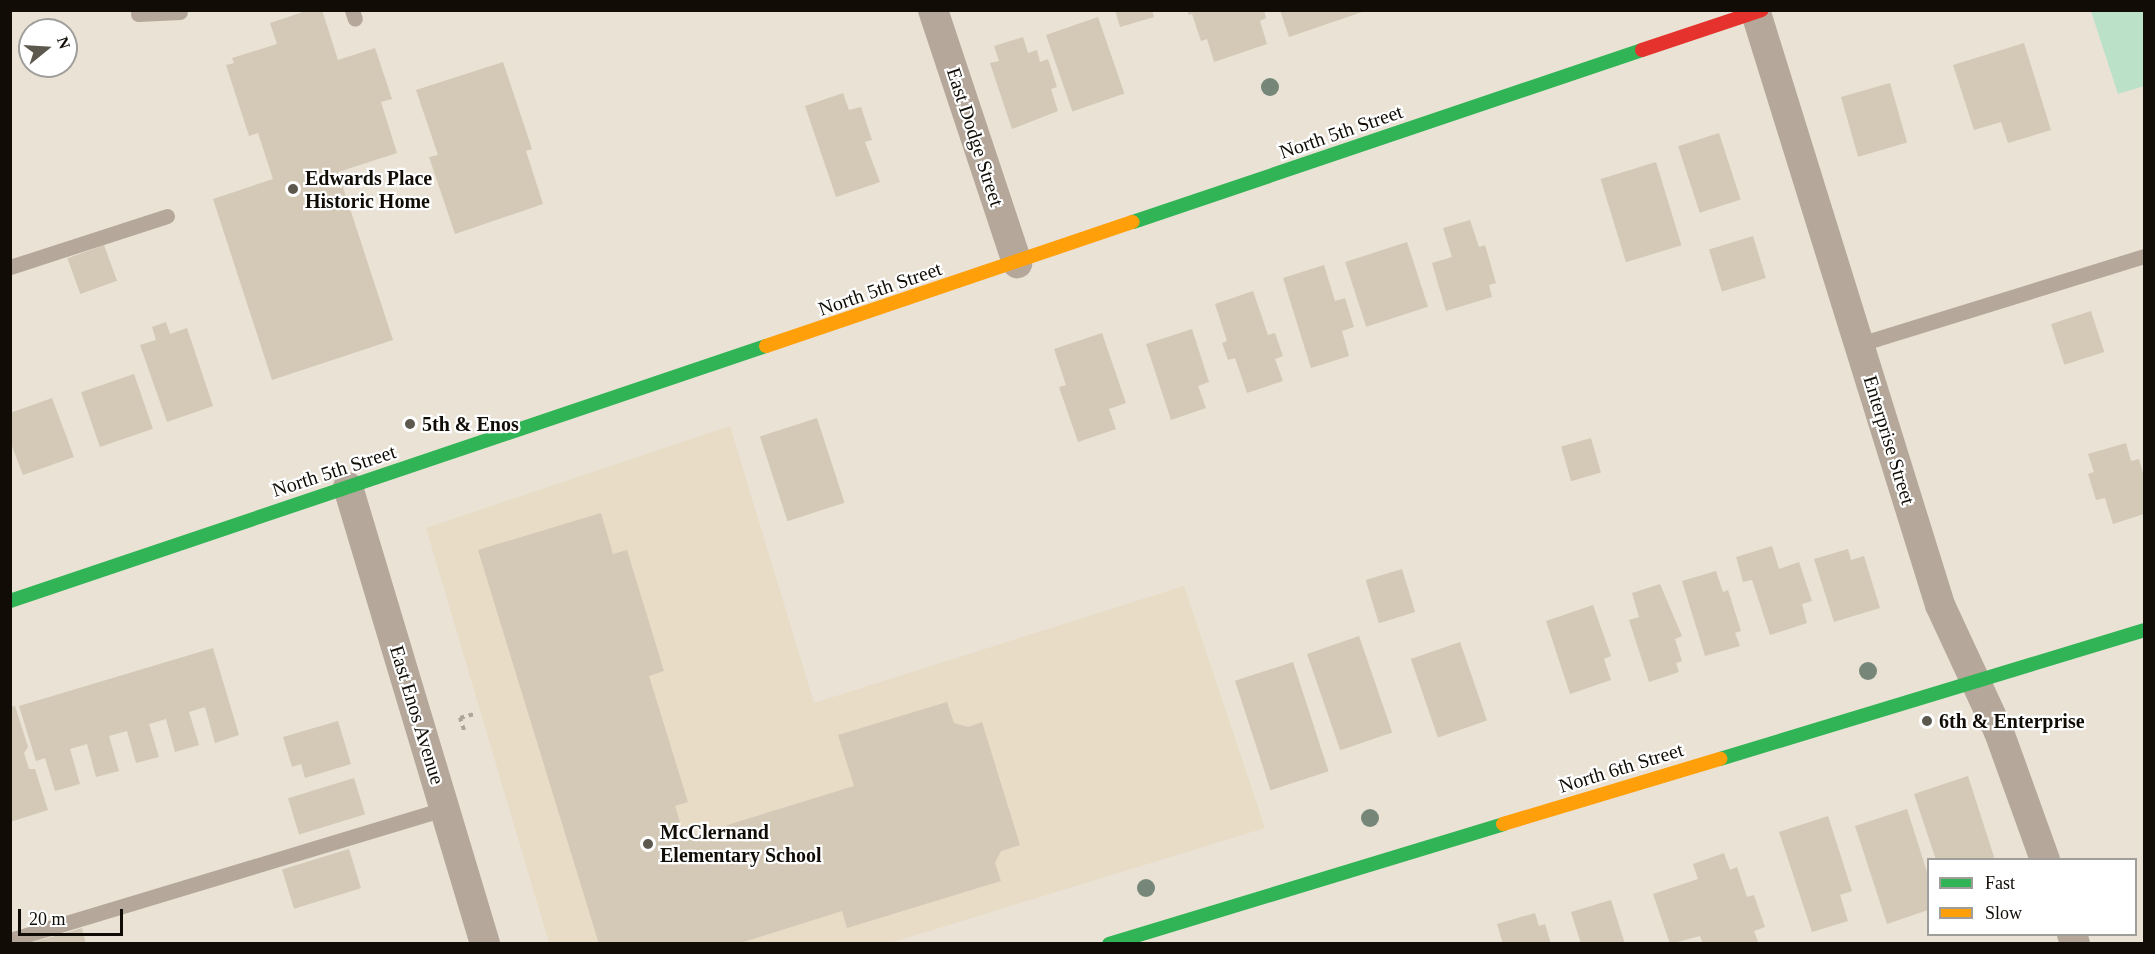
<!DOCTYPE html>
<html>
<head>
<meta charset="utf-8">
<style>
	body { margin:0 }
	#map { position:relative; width:2155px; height:954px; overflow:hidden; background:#e9e2d5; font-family:"Times New Roman",serif }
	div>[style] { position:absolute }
	.built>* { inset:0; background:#e8dcc6 }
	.green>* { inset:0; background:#bbe1c9 }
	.building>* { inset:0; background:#d4c9b6; transform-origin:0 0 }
	.path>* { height:4px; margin-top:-2px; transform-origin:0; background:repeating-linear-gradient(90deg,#ada49a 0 4.5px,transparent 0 9px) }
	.lane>* { height:15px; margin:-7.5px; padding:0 7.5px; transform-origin:7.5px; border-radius:7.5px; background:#b5a89b }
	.street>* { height:30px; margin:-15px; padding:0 15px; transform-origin:15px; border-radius:15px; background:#b5a89b }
	.fast>* { height:14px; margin:-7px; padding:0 7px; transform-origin:7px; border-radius:7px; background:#30b455 }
	.slow>* { height:14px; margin:-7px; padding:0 7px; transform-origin:7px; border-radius:7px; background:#ff9f0a }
	.jam>* { height:14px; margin:-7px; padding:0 7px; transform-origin:7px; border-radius:7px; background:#e5322d }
	.trees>* { width:18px; height:18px; margin:-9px; border-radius:50%; background:#768779 }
	.dots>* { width:16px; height:16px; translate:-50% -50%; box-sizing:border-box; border:3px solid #fff; border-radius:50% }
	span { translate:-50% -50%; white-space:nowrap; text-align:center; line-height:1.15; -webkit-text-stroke:4.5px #fff; paint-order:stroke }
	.street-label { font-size:20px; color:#110d06 }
	.poi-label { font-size:20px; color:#110d06; font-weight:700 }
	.left { translate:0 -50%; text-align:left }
	.frame { position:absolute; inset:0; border:12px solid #110d06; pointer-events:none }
	.legend { position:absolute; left:1927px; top:858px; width:210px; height:78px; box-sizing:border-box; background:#fff; border:2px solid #a09e9b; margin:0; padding:8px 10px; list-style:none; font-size:18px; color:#110d06 }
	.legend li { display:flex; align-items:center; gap:12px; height:30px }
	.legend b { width:30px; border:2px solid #a09e9b }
	.north { position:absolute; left:18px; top:18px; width:60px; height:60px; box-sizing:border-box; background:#fff; border:2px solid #a09e9b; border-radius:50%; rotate:72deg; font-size:16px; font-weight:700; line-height:24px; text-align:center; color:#110d06 }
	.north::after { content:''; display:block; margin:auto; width:21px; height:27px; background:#5d584e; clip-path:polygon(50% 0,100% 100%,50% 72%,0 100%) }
	.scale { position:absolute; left:18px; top:909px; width:105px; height:27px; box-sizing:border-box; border:3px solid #110d06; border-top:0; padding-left:8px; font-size:18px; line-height:21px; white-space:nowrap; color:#110d06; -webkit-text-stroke:4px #fff; paint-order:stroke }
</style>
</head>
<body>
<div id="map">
	<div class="built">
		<div style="clip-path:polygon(730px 426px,814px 703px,1184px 586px,1265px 828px,890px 943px,549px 943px,426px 528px)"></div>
	</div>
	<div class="green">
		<div style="clip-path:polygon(2091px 11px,2144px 11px,2144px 86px,2118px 94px)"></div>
	</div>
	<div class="building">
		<div style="clip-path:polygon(309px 10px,322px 10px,338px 60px,375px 48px,392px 99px,381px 102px,397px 153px,338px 172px,393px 340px,272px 380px,213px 199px,273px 179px,258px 133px,249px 136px,226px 65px,234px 63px,232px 58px,277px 44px,270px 23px)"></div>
		<div style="clip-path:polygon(1115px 10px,1152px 10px,1154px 17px,1120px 27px)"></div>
		<div style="clip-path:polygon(1187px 10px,1264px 10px,1266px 18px,1260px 21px,1267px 44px,1214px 62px,1207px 39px,1201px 41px,1192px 14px,1189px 15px)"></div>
		<div style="clip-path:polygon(1280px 10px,1365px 10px,1365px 11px,1289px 37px)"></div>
		<div style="left:1098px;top:17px;width:81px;height:55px;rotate:71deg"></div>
		<div style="clip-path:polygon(1023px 37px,1028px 53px,1037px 50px,1040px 62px,1048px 59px,1057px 87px,1051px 89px,1058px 111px,1012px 129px,990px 63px,999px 61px,994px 46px)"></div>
		<div style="clip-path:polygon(2024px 43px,2051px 130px,2008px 143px,2001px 122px,1974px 130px,1953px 65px)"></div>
		<div style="clip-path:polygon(503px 62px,532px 149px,526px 151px,543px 204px,455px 234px,429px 157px,438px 155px,416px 90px)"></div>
		<div style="left:1890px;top:83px;width:62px;height:51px;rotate:74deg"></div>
		<div style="clip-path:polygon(843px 93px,849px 110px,861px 107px,872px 140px,865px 142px,880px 182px,836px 197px,805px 106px)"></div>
		<div style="left:1719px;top:133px;width:70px;height:43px;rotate:72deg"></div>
		<div style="left:1656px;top:162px;width:87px;height:58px;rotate:73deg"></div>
		<div style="clip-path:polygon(1470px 220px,1479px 247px,1485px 245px,1496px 283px,1489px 285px,1492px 297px,1446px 311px,1432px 263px,1452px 257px,1443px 228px)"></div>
		<div style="left:1753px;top:236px;width:44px;height:46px;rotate:73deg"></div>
		<div style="left:1407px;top:242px;width:68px;height:65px;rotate:72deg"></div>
		<div style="left:104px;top:245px;width:38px;height:39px;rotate:70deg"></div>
		<div style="clip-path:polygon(1324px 265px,1335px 301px,1345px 298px,1354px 327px,1342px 331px,1349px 356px,1311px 368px,1283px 278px)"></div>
		<div style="clip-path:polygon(1253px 291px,1268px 335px,1275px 333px,1283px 356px,1275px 359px,1283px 381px,1247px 393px,1235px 358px,1228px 360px,1222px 343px,1227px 341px,1215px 304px)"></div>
		<div style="left:2091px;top:311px;width:43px;height:42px;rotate:72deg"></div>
		<div style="clip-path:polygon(166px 322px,170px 334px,187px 328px,213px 406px,167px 422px,140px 345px,156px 340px,152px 327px)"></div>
		<div style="clip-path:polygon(1192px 329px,1209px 382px,1198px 386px,1206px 408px,1171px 420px,1146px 344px)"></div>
		<div style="clip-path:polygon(1102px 333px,1126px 403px,1109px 409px,1116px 429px,1078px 442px,1059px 387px,1066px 385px,1054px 349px)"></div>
		<div style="left:134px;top:374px;width:58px;height:56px;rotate:71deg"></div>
		<div style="clip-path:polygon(52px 398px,74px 457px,23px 475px,10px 441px,10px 413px)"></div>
		<div style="left:817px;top:418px;width:89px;height:60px;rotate:72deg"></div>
		<div style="left:1591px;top:438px;width:36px;height:31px;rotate:74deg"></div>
		<div style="clip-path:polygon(2126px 443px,2131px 461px,2139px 459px,2144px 477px,2144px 514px,2113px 524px,2105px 498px,2096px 500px,2088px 474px,2094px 472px,2088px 454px)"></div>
		<div style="clip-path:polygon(601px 513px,613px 554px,627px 550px,664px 671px,649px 676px,688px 802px,675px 806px,685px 838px,854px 786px,838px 735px,947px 702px,954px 723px,968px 727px,982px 722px,1020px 845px,1001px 851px,995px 863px,1001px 881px,847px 928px,842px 911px,737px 944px,599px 944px,478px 550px)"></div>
		<div style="clip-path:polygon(1772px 546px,1779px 569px,1799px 562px,1812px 601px,1802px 604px,1807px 623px,1770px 635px,1752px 580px,1743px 582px,1736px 557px)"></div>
		<div style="clip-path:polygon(1848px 549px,1851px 560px,1864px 556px,1880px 608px,1834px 622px,1814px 559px)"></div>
		<div style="left:1402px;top:569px;width:45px;height:38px;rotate:73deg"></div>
		<div style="clip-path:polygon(1716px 571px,1723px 592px,1728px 590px,1741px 631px,1735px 633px,1740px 646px,1705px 656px,1682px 581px)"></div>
		<div style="clip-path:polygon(1660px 584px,1682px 636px,1675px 639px,1682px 661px,1676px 663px,1679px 672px,1649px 682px,1629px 620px,1639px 617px,1632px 593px)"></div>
		<div style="clip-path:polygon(1593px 605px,1611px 656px,1604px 659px,1611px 680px,1570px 694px,1546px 621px)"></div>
		<div style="left:1359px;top:636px;width:102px;height:55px;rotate:71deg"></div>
		<div style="left:1460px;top:642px;width:83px;height:52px;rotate:71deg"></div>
		<div style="clip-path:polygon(213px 648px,239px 735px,215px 743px,205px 707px,189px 712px,199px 745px,175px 752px,166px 719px,149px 724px,159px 757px,136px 763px,127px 731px,109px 736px,119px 771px,96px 777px,87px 744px,70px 749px,80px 784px,55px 791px,45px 758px,36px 761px,19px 706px)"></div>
		<div style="left:1293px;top:662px;width:115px;height:61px;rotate:72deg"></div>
		<div style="clip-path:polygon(15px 706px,28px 747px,24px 753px,29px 769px,35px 769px,48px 810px,10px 822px,10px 707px)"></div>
		<div style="clip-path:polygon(338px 721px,351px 764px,305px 778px,301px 764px,292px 767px,283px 737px)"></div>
		<div style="clip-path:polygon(1968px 776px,1995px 860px,1936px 860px,1914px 794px)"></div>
		<div style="left:354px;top:778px;width:38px;height:69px;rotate:73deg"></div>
		<div style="clip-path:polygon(1907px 809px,1928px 875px,1928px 910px,1887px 924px,1855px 826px)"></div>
		<div style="clip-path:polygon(1828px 816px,1852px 891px,1840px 895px,1848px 921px,1812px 932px,1779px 832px)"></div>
		<div style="left:349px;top:849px;width:41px;height:70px;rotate:73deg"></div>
		<div style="clip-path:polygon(1724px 853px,1730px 870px,1737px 867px,1747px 897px,1754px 895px,1765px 927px,1754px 931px,1759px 944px,1703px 944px,1700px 936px,1670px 944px,1653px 894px,1698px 879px,1693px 864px)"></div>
		<div style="clip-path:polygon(1611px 900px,1625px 944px,1581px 944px,1571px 912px)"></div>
		<div style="clip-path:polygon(1535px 913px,1539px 926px,1545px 924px,1551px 944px,1503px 944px,1497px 924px)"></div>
		<div style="clip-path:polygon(82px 928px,86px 944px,31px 944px,31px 943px)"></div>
	</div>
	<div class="path">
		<div style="left:464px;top:730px;width:13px;rotate:-108deg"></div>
		<div style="left:460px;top:718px;width:15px;rotate:-16deg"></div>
	</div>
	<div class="lane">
		<div style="left:352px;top:10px;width:9px;rotate:72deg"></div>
		<div style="left:138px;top:14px;width:42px;rotate:-2.7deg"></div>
		<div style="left:10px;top:267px;width:165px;rotate:-18deg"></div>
		<div style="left:1860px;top:344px;width:297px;rotate:-17.2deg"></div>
		<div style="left:10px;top:940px;width:454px;rotate:-16.8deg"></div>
	</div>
	<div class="street">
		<div style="left:933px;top:10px;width:267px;rotate:71.6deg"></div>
		<div style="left:1756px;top:13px;width:620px;rotate:72.73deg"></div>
		<div style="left:1940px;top:605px;width:140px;rotate:65.1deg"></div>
		<div style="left:1999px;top:732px;width:136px;rotate:70.2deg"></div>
		<div style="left:348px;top:487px;width:477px;rotate:73.3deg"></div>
		<div style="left:2072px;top:934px;width:10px;rotate:73deg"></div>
	</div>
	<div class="fast">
		<div style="left:1133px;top:222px;width:537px;rotate:-18.67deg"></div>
		<div style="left:10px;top:601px;width:798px;rotate:-18.64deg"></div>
		<div style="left:1720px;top:759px;width:443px;rotate:-16.9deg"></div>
		<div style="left:1109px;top:944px;width:412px;rotate:-16.9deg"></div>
	</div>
	<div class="slow">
		<div style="left:766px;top:346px;width:387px;rotate:-18.7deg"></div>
		<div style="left:1503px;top:824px;width:227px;rotate:-16.7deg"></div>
	</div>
	<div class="jam">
		<div style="left:1642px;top:50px;width:126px;rotate:-18.4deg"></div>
	</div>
	<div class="trees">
		<div style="left:1270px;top:87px"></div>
		<div style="left:1868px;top:671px"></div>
		<div style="left:1370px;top:818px"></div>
		<div style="left:1146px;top:888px"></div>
	</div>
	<div class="dots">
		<div style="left:293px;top:189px;background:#5d584e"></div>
		<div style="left:410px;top:424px;background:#5d584e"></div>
		<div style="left:1927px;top:721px;background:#5d584e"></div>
		<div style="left:648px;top:844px;background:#5d584e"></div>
	</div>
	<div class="street-label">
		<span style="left:1341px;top:132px;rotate:-19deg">North 5th Street</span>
		<span style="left:975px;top:137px;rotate:72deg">East Dodge Street</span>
		<span style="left:880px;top:289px;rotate:-19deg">North 5th Street</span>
		<span style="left:1889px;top:440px;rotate:73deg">Enterprise Street</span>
		<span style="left:334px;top:471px;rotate:-18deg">North 5th Street</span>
		<span style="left:417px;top:715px;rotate:73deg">East Enos Avenue</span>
		<span style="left:1621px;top:768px;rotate:-17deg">North 6th Street</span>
	</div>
	<div class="poi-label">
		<span class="left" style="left:305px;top:190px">Edwards Place<br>Historic Home</span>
		<span class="left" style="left:422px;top:424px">5th &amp; Enos</span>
		<span class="left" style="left:1939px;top:721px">6th &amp; Enterprise</span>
		<span class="left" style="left:660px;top:844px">McClernand<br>Elementary School</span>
	</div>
	<div class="frame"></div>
	<ul class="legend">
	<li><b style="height:8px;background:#30b455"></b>Fast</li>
	<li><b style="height:8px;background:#ff9f0a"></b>Slow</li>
	</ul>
	<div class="north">N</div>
	<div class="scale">20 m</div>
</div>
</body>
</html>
